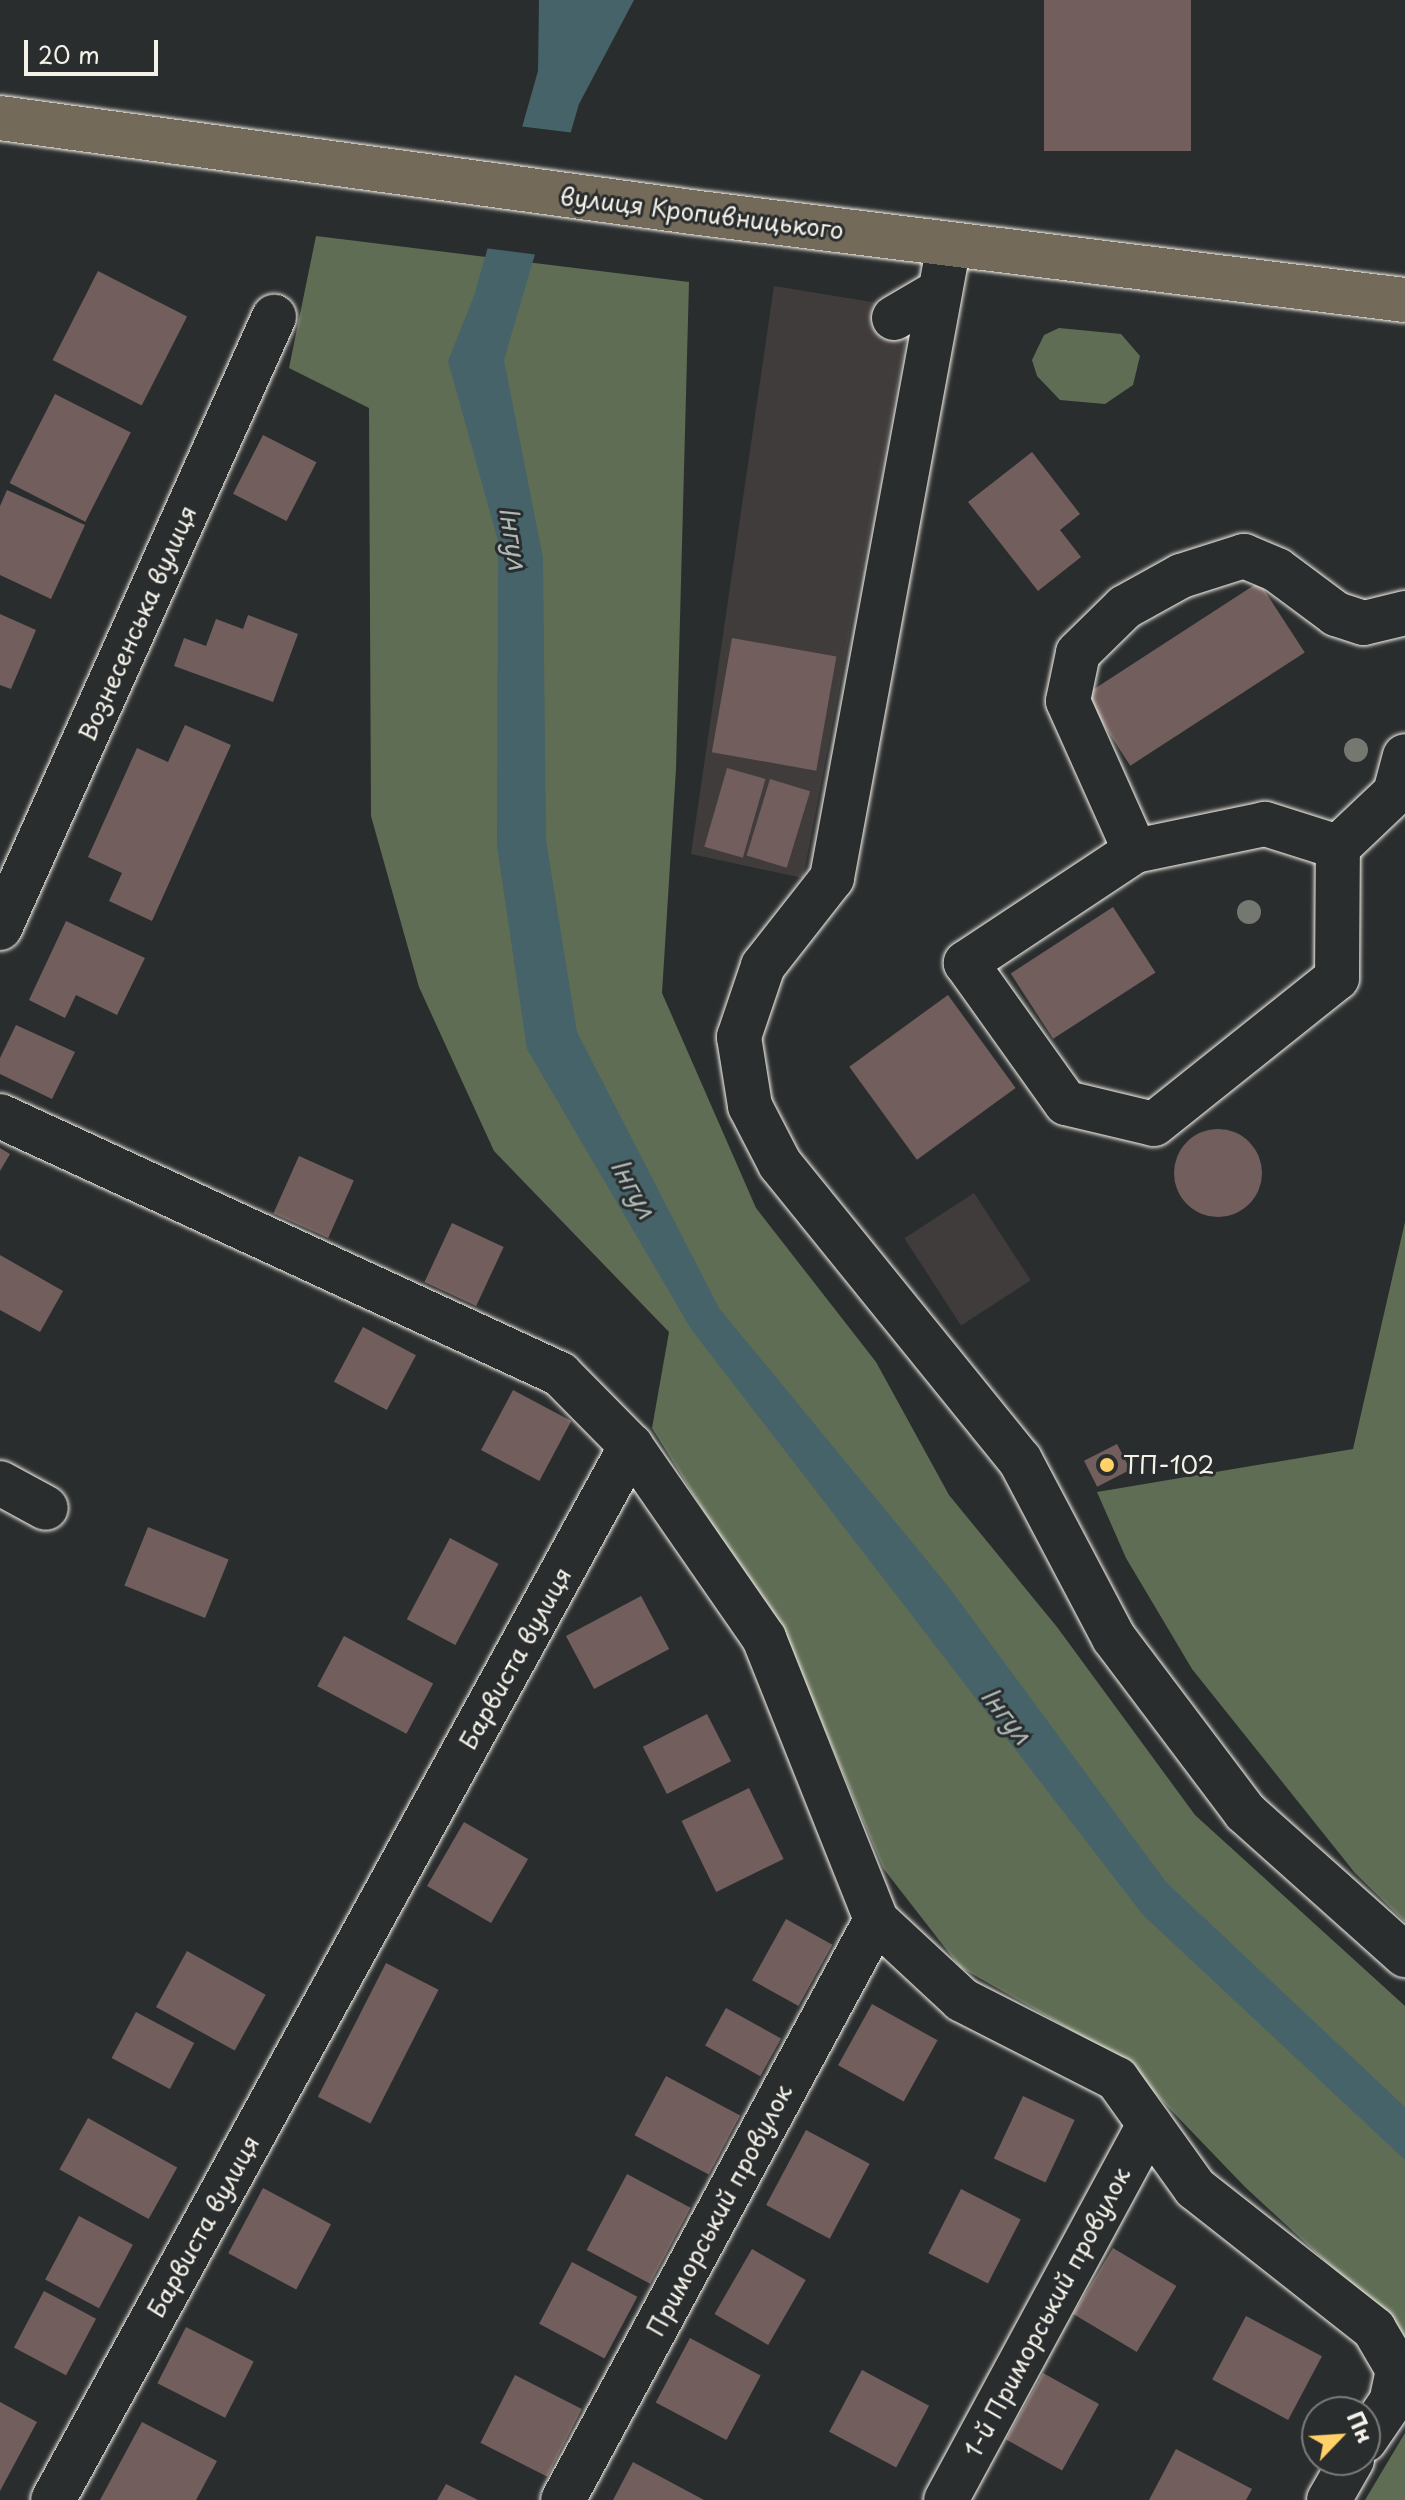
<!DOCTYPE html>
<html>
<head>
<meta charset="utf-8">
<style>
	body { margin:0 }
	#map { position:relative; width:1405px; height:2500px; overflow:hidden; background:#2a2d2e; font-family:"Playpen Sans",sans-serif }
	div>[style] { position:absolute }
	.built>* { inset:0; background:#403c3c; transform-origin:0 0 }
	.green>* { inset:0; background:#606d55 }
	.water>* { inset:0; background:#456368 }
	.pier>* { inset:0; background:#2a2d2e }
	.building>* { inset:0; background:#725f5d; transform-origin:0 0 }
	.round { border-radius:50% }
	.roads { filter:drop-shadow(0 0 2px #f4f1e8) drop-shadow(0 0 2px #f4f1e8) }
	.minor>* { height:44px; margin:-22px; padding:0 22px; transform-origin:22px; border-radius:22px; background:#2a2d2e }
	.major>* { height:44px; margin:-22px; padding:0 22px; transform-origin:22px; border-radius:22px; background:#746a5a }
	.trees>* { width:24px; height:24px; margin:-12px; border-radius:50%; background:#747870 }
	.dots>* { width:22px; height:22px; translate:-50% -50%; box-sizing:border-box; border:4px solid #2a2d2e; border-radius:50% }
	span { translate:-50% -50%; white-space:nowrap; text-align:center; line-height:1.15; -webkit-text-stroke:6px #2a2d2e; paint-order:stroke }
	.street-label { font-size:24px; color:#f4f1e8 }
	.poi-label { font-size:24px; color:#f4f1e8 }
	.left { translate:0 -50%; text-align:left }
	.water-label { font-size:26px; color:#aeb8b5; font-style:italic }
	.north { position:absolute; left:1301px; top:2396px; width:80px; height:80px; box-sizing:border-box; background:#2a2d2e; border:2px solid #7b7b78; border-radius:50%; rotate:65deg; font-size:22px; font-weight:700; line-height:32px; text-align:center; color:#f4f1e8 }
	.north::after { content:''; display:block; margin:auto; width:28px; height:36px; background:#ffd166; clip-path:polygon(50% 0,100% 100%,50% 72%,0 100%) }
	.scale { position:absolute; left:24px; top:40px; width:134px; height:36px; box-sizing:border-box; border:4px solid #f4f1e8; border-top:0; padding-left:10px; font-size:24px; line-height:28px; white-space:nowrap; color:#f4f1e8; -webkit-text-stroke:6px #2a2d2e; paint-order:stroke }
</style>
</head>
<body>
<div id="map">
	<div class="built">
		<div style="clip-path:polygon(774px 286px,878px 303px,907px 333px,803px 878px,691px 854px)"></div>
		<div style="left:974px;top:1193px;width:104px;height:83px;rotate:57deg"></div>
	</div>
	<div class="green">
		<div style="clip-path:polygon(316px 236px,689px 282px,676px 769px,662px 993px,756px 1208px,876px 1362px,949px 1495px,1057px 1627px,1195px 1815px,1405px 2006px,1405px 2344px,1402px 2332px,1245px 2187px,1122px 2059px,960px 1967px,883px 1868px,794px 1656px,652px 1428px,669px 1332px,494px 1151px,419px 987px,371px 816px,369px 408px,289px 368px)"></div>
		<div style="clip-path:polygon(1059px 328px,1121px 334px,1140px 356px,1133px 385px,1105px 404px,1060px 400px,1037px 376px,1032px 360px,1044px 335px)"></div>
		<div style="clip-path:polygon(1405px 1222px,1405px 1922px,1355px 1873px,1192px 1669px,1126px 1558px,1097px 1492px,1353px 1449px)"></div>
		<div style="clip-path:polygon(1405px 2433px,1405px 2500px,1365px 2500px)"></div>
	</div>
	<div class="water">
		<div style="clip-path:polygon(539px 0,634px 0,579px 104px,504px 360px,543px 558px,546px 840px,577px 1032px,719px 1308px,948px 1586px,1166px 1882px,1405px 2107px,1405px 2160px,1143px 1915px,691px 1329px,527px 1049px,497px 846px,498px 541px,448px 361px,474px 296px,538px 71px)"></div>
	</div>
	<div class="pier">
		<div style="clip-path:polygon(518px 126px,575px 133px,539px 255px,484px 248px)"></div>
	</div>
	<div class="building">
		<div style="left:1044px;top:0;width:147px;height:151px"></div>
		<div style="left:98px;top:271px;width:100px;height:100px;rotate:27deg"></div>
		<div style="left:55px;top:394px;width:85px;height:100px;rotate:27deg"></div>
		<div style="left:263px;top:435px;width:60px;height:66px;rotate:27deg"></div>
		<div style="clip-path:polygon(1032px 452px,1080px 514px,1060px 530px,1081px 557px,1038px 591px,968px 502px)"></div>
		<div style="clip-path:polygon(7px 490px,85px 525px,51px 599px,0 575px,0 506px)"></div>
		<div style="left:1259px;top:582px;width:84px;height:208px;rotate:57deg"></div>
		<div style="clip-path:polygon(0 614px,36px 630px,11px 689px,0 685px)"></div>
		<div style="clip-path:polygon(248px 615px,298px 634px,273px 702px,174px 666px,184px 638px,206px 646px,216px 619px,243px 629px)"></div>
		<div style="left:732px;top:638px;width:106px;height:116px;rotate:10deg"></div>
		<div style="clip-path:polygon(185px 725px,231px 745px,152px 921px,109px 901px,122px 873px,88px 857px,137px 748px,168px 762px)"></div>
		<div style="left:727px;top:768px;width:40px;height:82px;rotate:16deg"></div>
		<div style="left:770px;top:779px;width:42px;height:80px;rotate:17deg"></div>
		<div style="left:1113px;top:907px;width:78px;height:122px;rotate:57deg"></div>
		<div style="clip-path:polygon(66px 921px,145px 958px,117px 1015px,76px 995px,65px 1018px,29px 1000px)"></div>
		<div style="left:948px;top:995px;width:115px;height:122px;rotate:54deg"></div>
		<div style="clip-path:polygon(16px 1025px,75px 1052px,52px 1099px,0 1074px,0 1058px)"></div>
		<div class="round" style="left:1174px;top:1129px;width:88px;height:88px"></div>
		<div style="clip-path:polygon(0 1148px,10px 1154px,0 1171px)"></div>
		<div style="left:299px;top:1156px;width:60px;height:63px;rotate:24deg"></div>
		<div style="left:452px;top:1223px;width:57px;height:65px;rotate:25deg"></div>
		<div style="clip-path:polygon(0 1255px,63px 1291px,40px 1332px,0 1310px)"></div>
		<div style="left:363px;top:1327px;width:60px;height:62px;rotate:28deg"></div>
		<div style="left:513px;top:1390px;width:66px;height:68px;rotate:28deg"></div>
		<div style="left:1117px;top:1444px;width:29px;height:37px;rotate:63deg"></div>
		<div style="left:148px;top:1527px;width:87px;height:63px;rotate:22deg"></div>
		<div style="left:450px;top:1538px;width:55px;height:92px;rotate:28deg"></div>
		<div style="left:641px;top:1596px;width:60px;height:85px;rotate:62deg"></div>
		<div style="left:344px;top:1636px;width:101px;height:57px;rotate:28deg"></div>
		<div style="left:707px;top:1714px;width:53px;height:72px;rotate:63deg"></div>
		<div style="left:749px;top:1788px;width:79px;height:75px;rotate:64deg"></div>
		<div style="left:464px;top:1822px;width:74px;height:74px;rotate:30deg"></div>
		<div style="left:786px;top:1919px;width:53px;height:70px;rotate:29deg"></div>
		<div style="left:187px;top:1951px;width:90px;height:64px;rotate:29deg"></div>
		<div style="left:386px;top:1963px;width:59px;height:150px;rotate:27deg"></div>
		<div style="left:872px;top:2004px;width:75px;height:70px;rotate:29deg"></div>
		<div style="left:726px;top:2008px;width:63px;height:43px;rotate:29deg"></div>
		<div style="left:136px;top:2012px;width:66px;height:52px;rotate:28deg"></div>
		<div style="left:666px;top:2076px;width:84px;height:67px;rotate:28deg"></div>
		<div style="left:1023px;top:2096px;width:57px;height:69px;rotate:25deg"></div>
		<div style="left:88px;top:2118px;width:102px;height:59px;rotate:29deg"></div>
		<div style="left:806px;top:2130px;width:72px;height:85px;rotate:28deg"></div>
		<div style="left:627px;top:2174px;width:72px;height:86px;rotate:28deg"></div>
		<div style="left:263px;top:2188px;width:77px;height:74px;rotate:28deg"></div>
		<div style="left:961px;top:2189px;width:67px;height:72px;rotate:27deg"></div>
		<div style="left:79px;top:2216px;width:61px;height:72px;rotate:28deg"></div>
		<div style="left:1113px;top:2248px;width:74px;height:77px;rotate:31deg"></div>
		<div style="left:752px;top:2249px;width:62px;height:75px;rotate:30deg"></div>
		<div style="left:572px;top:2262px;width:74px;height:70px;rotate:28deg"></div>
		<div style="left:44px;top:2291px;width:59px;height:64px;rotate:28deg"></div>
		<div style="left:1246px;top:2316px;width:86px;height:72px;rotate:28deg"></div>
		<div style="left:186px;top:2327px;width:76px;height:63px;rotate:27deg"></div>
		<div style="left:690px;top:2338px;width:80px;height:73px;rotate:28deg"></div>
		<div style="left:862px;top:2370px;width:76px;height:70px;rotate:28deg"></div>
		<div style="left:1043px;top:2373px;width:64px;height:76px;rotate:29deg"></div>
		<div style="left:515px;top:2375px;width:75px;height:76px;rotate:27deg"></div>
		<div style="clip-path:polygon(0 2402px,37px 2422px,0 2491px)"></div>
		<div style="clip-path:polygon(142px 2422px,217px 2461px,196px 2500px,100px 2500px)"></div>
		<div style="clip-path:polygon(1176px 2449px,1252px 2489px,1246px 2500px,1149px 2500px)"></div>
		<div style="clip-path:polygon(633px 2462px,704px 2500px,613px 2500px)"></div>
		<div style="clip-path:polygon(446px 2484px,478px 2500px,437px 2500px)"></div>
	</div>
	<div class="roads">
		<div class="minor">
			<div style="left:949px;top:244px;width:645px;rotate:100.46deg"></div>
			<div style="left:832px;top:878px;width:112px;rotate:128.1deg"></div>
			<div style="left:763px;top:966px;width:75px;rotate:108.7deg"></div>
			<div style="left:739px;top:1037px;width:70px;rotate:80.9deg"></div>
			<div style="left:750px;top:1106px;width:65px;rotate:62.7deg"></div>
			<div style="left:780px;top:1164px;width:381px;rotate:51deg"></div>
			<div style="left:1020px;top:1460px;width:201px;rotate:62.2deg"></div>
			<div style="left:1114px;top:1638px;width:218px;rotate:53deg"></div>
			<div style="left:1245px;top:1812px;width:215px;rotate:41.8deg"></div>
			<div style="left:894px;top:318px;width:53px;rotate:-30.4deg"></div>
			<div style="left:1338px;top:847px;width:77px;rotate:-162.5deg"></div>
			<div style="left:1265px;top:824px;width:133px;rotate:168.3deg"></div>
			<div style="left:1135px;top:851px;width:203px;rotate:146.5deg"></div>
			<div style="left:966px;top:963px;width:172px;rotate:54.5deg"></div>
			<div style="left:1066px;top:1103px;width:90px;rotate:13.4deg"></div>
			<div style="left:1154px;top:1124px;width:234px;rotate:-38.6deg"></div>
			<div style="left:1337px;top:978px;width:131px;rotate:-89.6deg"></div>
			<div style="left:1338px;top:847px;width:79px;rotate:-43.5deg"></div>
			<div style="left:1395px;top:793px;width:38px;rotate:-75deg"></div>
			<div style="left:1135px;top:851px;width:164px;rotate:-114.1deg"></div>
			<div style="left:1068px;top:701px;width:49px;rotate:-78.2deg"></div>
			<div style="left:1078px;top:653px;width:66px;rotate:-44.4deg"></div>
			<div style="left:1125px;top:607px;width:64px;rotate:-29deg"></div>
			<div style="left:1181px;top:576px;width:66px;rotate:-17.6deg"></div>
			<div style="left:1244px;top:556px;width:36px;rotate:23deg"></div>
			<div style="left:1277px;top:570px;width:74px;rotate:36.7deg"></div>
			<div style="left:1336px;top:614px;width:29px;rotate:18deg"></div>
			<div style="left:1364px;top:623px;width:42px;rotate:-13.7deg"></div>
			<div style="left:0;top:928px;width:670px;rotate:-65.85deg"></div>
			<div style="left:0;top:1116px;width:617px;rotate:24.74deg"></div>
			<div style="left:560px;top:1374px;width:101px;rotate:45.4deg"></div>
			<div style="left:631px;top:1446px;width:1202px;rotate:118.74deg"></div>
			<div style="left:631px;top:1446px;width:234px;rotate:55.3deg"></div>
			<div style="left:764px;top:1638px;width:303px;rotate:68.3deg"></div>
			<div style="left:876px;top:1920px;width:117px;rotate:42.9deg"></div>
			<div style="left:962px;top:2000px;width:174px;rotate:27deg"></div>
			<div style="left:1117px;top:2079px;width:134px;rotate:54.4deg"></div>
			<div style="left:1195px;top:2188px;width:228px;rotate:38.2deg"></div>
			<div style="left:1374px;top:2329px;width:48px;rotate:59.7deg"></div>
			<div style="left:1398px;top:2370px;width:33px;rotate:102deg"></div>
			<div style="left:1391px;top:2402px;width:46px;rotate:124.4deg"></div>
			<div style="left:0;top:1483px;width:52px;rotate:28.5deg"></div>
			<div style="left:563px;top:2500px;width:659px;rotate:-61.65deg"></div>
			<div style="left:946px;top:2500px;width:427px;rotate:-61.6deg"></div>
			<div style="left:1329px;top:2500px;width:46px;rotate:-60.1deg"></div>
		</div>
		<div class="major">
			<div style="left:0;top:118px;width:705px;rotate:7.74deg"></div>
			<div style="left:699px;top:213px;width:711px;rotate:7.03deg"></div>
		</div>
	</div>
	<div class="trees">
		<div style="left:1356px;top:750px"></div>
		<div style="left:1249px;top:912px"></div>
	</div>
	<div class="dots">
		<div style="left:1107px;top:1465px;background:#ffd166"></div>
	</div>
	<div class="street-label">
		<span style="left:702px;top:213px;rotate:7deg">вулиця Кропивницького</span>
		<span style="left:137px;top:623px;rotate:-66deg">Вознесенська вулиця</span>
		<span style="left:515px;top:1658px;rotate:-61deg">Барвиста вулиця</span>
		<span style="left:719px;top:2210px;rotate:-62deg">Приморський провулок</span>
		<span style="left:203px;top:2226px;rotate:-61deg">Барвиста вулиця</span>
		<span style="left:1047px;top:2312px;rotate:-62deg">1-й Приморський провулок</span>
	</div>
	<div class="poi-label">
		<span class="left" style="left:1123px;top:1465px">ТП-102</span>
	</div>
	<div class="water-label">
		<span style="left:514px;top:538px;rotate:81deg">Інгул</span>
		<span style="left:634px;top:1188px;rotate:61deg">Інгул</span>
		<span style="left:1007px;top:1715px;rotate:52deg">Інгул</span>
	</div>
	<div class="north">Пн</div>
	<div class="scale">20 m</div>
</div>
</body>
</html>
